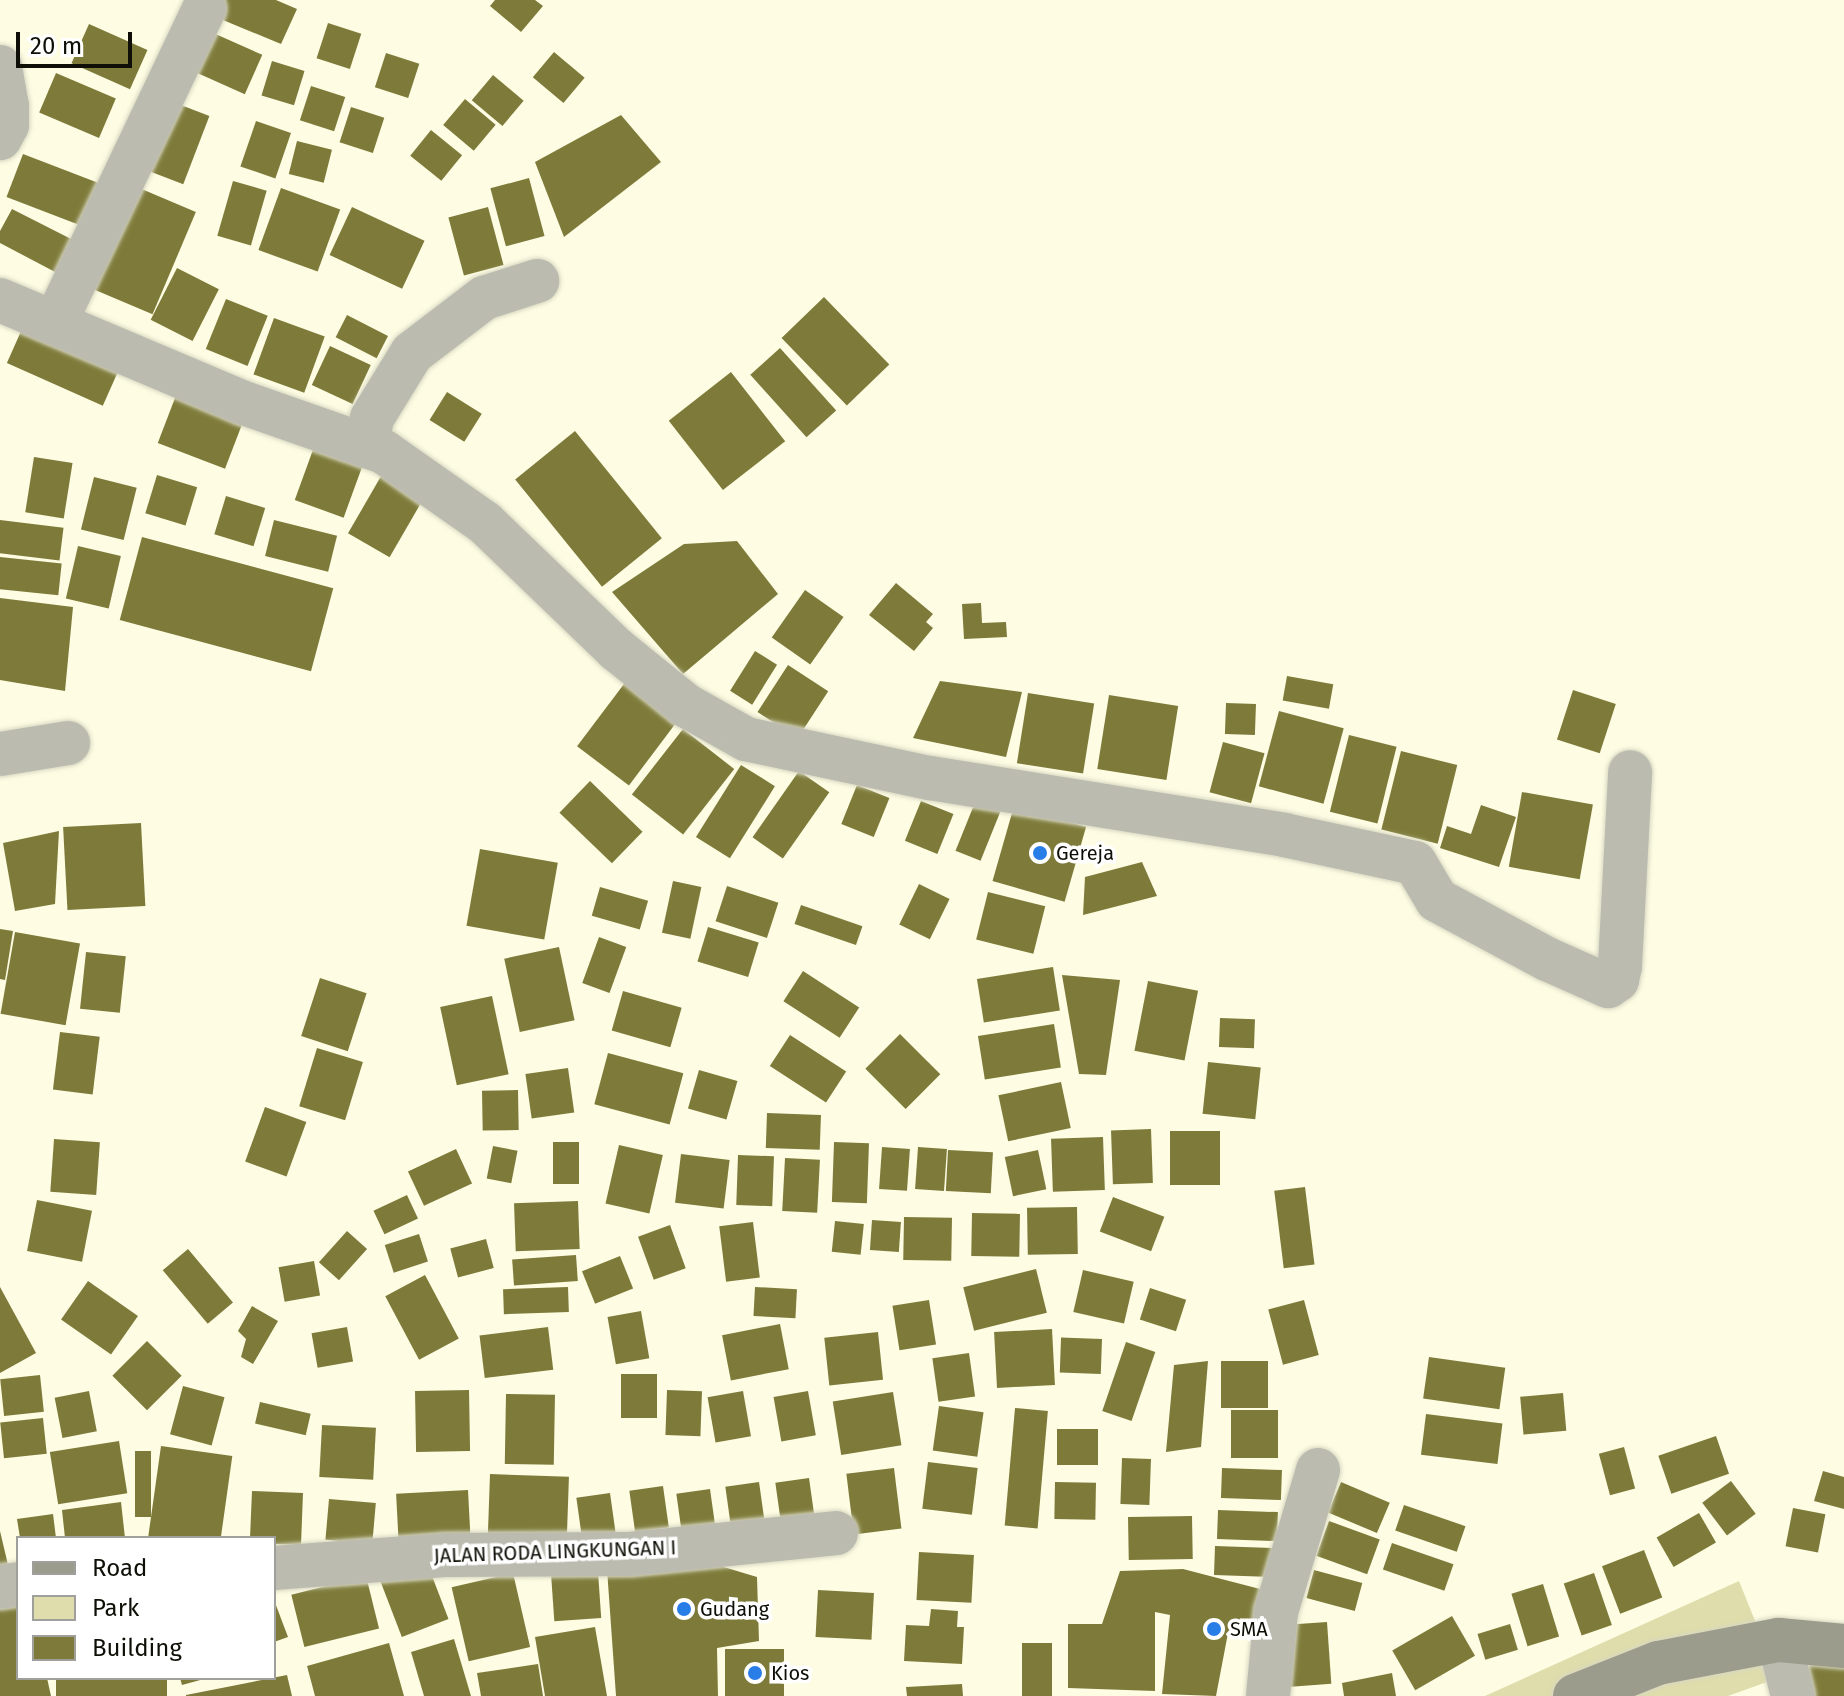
<!DOCTYPE html>
<html>
<head>
<meta charset="utf-8">
<style>
	body { margin:0 }
	#map { position:relative; width:1844px; height:1696px; overflow:hidden; background:#fefde4; font-family:"Fira Sans",sans-serif }
	div>[style] { position:absolute }
	.green>* { inset:0; background:#dfddab }
	.building>* { inset:0; background:#7e7b3a; transform-origin:0 0 }
	.roads { filter:drop-shadow(0 0 2px #d8d7c1) drop-shadow(0 0 2px #d8d7c1) }
	.street>* { height:44px; margin:-22px; padding:0 22px; transform-origin:22px; border-radius:22px; background:#bbbbb0 }
	.secondary>* { height:44px; margin:-22px; padding:0 22px; transform-origin:22px; border-radius:22px; background:#9c9c8c }
	.dots>* { width:22px; height:22px; translate:-50% -50%; box-sizing:border-box; border:4px solid #fff; border-radius:50% }
	span { translate:-50% -50%; white-space:nowrap; text-align:center; line-height:1.15; -webkit-text-stroke:7px #fff; paint-order:stroke }
	.poi-label { font-size:20px; color:#0f0f07 }
	.left { translate:0 -50%; text-align:left }
	.street-label { font-size:20px; color:#0f0f07 }
	.legend { position:absolute; left:16px; top:1536px; width:260px; height:144px; box-sizing:border-box; background:#fff; border:2px solid #9f9f9c; margin:0; padding:10px 14px; list-style:none; font-size:24px; color:#0f0f07 }
	.legend li { display:flex; align-items:center; gap:16px; height:40px }
	.legend b { width:40px; border:2px solid #9f9f9c }
	.scale { position:absolute; left:16px; top:32px; width:116px; height:36px; box-sizing:border-box; border:4px solid #0f0f07; border-top:0; padding-left:10px; font-size:24px; line-height:28px; white-space:nowrap; color:#0f0f07; -webkit-text-stroke:6px #fff; paint-order:stroke }
</style>
</head>
<body>
<div id="map">
	<div class="green">
		<div style="clip-path:polygon(1739px 1581px,1778px 1678px,1728px 1696px,1485px 1696px)"></div>
	</div>
	<div class="building">
		<div style="clip-path:polygon(212px 0,276px 0,297px 9px,281px 44px,206px 13px)"></div>
		<div style="clip-path:polygon(495px 0,535px 0,543px 6px,521px 32px,490px 6px)"></div>
		<div style="left:328px;top:23px;width:35px;height:37px;rotate:18deg"></div>
		<div style="left:89px;top:24px;width:64px;height:43px;rotate:24deg"></div>
		<div style="left:202px;top:28px;width:66px;height:43px;rotate:24deg"></div>
		<div style="left:554px;top:52px;width:40px;height:33px;rotate:40deg"></div>
		<div style="left:386px;top:53px;width:35px;height:36px;rotate:18deg"></div>
		<div style="left:272px;top:61px;width:34px;height:36px;rotate:17deg"></div>
		<div style="left:56px;top:73px;width:65px;height:43px;rotate:23deg"></div>
		<div style="left:493px;top:75px;width:40px;height:33px;rotate:40deg"></div>
		<div style="left:311px;top:86px;width:36px;height:36px;rotate:18deg"></div>
		<div style="left:465px;top:99px;width:40px;height:34px;rotate:40deg"></div>
		<div style="left:173px;top:102px;width:39px;height:73px;rotate:21deg"></div>
		<div style="left:351px;top:107px;width:35px;height:37px;rotate:18deg"></div>
		<div style="clip-path:polygon(621px 115px,661px 162px,564px 237px,535px 162px)"></div>
		<div style="left:256px;top:121px;width:37px;height:48px;rotate:19deg"></div>
		<div style="left:431px;top:130px;width:40px;height:33px;rotate:39deg"></div>
		<div style="left:297px;top:141px;width:36px;height:34px;rotate:14deg"></div>
		<div style="left:23px;top:154px;width:83px;height:46px;rotate:21deg"></div>
		<div style="left:529px;top:178px;width:60px;height:40px;rotate:75deg"></div>
		<div style="left:233px;top:181px;width:35px;height:57px;rotate:16deg"></div>
		<div style="left:125px;top:182px;width:77px;height:111px;rotate:23deg"></div>
		<div style="left:281px;top:188px;width:63px;height:66px;rotate:20deg"></div>
		<div style="left:352px;top:207px;width:80px;height:53px;rotate:25deg"></div>
		<div style="left:488px;top:207px;width:60px;height:41px;rotate:75deg"></div>
		<div style="clip-path:polygon(12px 209px,75px 241px,57px 273px,0 243px,0 231px)"></div>
		<div style="left:177px;top:268px;width:47px;height:58px;rotate:27deg"></div>
		<div style="left:824px;top:297px;width:94px;height:59px;rotate:46deg"></div>
		<div style="left:226px;top:299px;width:45px;height:54px;rotate:22deg"></div>
		<div style="left:347px;top:315px;width:46px;height:25px;rotate:27deg"></div>
		<div style="left:274px;top:318px;width:54px;height:60px;rotate:20deg"></div>
		<div style="left:26px;top:320px;width:105px;height:47px;rotate:24deg"></div>
		<div style="left:330px;top:346px;width:45px;height:43px;rotate:25deg"></div>
		<div style="left:780px;top:348px;width:84px;height:40px;rotate:48deg"></div>
		<div style="left:731px;top:372px;width:88px;height:79px;rotate:52deg"></div>
		<div style="left:180px;top:385px;width:72px;height:62px;rotate:21deg"></div>
		<div style="left:447px;top:392px;width:41px;height:33px;rotate:32deg"></div>
		<div style="left:575px;top:431px;width:138px;height:77px;rotate:51deg"></div>
		<div style="left:318px;top:436px;width:52px;height:68px;rotate:20deg"></div>
		<div style="left:34px;top:457px;width:39px;height:56px;rotate:9deg"></div>
		<div style="left:384px;top:471px;width:48px;height:72px;rotate:30deg"></div>
		<div style="left:157px;top:475px;width:42px;height:40px;rotate:17deg"></div>
		<div style="left:94px;top:477px;width:44px;height:54px;rotate:14deg"></div>
		<div style="left:226px;top:496px;width:41px;height:40px;rotate:17deg"></div>
		<div style="left:0;top:520px;width:64px;height:33px;rotate:7deg"></div>
		<div style="left:274px;top:520px;width:65px;height:37px;rotate:14deg"></div>
		<div style="left:142px;top:537px;width:198px;height:86px;rotate:15deg"></div>
		<div style="clip-path:polygon(737px 541px,778px 594px,683px 674px,612px 592px,684px 544px)"></div>
		<div style="left:78px;top:546px;width:44px;height:54px;rotate:13deg"></div>
		<div style="left:0;top:557px;width:62px;height:32px;rotate:6deg"></div>
		<div style="clip-path:polygon(896px 583px,933px 614px,926px 622px,933px 628px,914px 651px,869px 615px)"></div>
		<div style="left:805px;top:590px;width:47px;height:58px;rotate:35deg"></div>
		<div style="clip-path:polygon(0 598px,73px 607px,65px 691px,0 680px)"></div>
		<div style="clip-path:polygon(981px 603px,982px 623px,1006px 622px,1007px 637px,964px 639px,962px 604px)"></div>
		<div style="left:755px;top:651px;width:26px;height:47px;rotate:32deg"></div>
		<div style="left:788px;top:665px;width:48px;height:56px;rotate:33deg"></div>
		<div style="left:1287px;top:676px;width:47px;height:25px;rotate:10deg"></div>
		<div style="left:627px;top:680px;width:65px;height:83px;rotate:37deg"></div>
		<div style="clip-path:polygon(940px 681px,1022px 692px,1006px 757px,913px 738px)"></div>
		<div style="left:1573px;top:690px;width:45px;height:52px;rotate:18deg"></div>
		<div style="left:1028px;top:693px;width:67px;height:71px;rotate:9deg"></div>
		<div style="left:1109px;top:695px;width:70px;height:75px;rotate:9deg"></div>
		<div style="left:1226px;top:703px;width:30px;height:31px;rotate:2deg"></div>
		<div style="left:1279px;top:711px;width:67px;height:78px;rotate:15deg"></div>
		<div style="left:683px;top:729px;width:65px;height:83px;rotate:38deg"></div>
		<div style="left:1349px;top:735px;width:49px;height:79px;rotate:14deg"></div>
		<div style="left:1223px;top:742px;width:43px;height:52px;rotate:15deg"></div>
		<div style="left:1401px;top:751px;width:58px;height:81px;rotate:14deg"></div>
		<div style="left:741px;top:765px;width:40px;height:85px;rotate:32deg"></div>
		<div style="left:799px;top:771px;width:37px;height:81px;rotate:35deg"></div>
		<div style="left:590px;top:781px;width:73px;height:44px;rotate:44deg"></div>
		<div style="left:857px;top:785px;width:35px;height:42px;rotate:22deg"></div>
		<div style="left:1522px;top:792px;width:72px;height:76px;rotate:10deg"></div>
		<div style="left:978px;top:795px;width:27px;height:60px;rotate:22deg"></div>
		<div style="left:921px;top:801px;width:35px;height:43px;rotate:22deg"></div>
		<div style="clip-path:polygon(1481px 805px,1516px 817px,1499px 867px,1440px 848px,1447px 826px,1471px 834px)"></div>
		<div style="left:1014px;top:806px;width:75px;height:78px;rotate:16deg"></div>
		<div style="left:141px;top:823px;width:83px;height:78px;rotate:87deg"></div>
		<div style="clip-path:polygon(59px 831px,55px 904px,15px 911px,3px 843px)"></div>
		<div style="left:480px;top:849px;width:79px;height:78px;rotate:10deg"></div>
		<div style="clip-path:polygon(1142px 862px,1157px 896px,1083px 915px,1085px 877px)"></div>
		<div style="left:673px;top:881px;width:29px;height:53px;rotate:12deg"></div>
		<div style="left:919px;top:884px;width:34px;height:45px;rotate:26deg"></div>
		<div style="left:727px;top:886px;width:54px;height:37px;rotate:18deg"></div>
		<div style="left:600px;top:887px;width:50px;height:30px;rotate:16deg"></div>
		<div style="left:988px;top:892px;width:59px;height:49px;rotate:14deg"></div>
		<div style="left:801px;top:905px;width:65px;height:20px;rotate:19deg"></div>
		<div style="left:708px;top:927px;width:53px;height:36px;rotate:17deg"></div>
		<div style="clip-path:polygon(0 929px,13px 931px,5px 980px,0 979px)"></div>
		<div style="left:15px;top:932px;width:66px;height:83px;rotate:10deg"></div>
		<div style="left:599px;top:937px;width:29px;height:49px;rotate:20deg"></div>
		<div style="left:559px;top:947px;width:75px;height:56px;rotate:78deg"></div>
		<div style="left:86px;top:952px;width:40px;height:57px;rotate:6deg"></div>
		<div style="left:1053px;top:967px;width:44px;height:77px;rotate:81deg"></div>
		<div style="left:803px;top:971px;width:67px;height:36px;rotate:33deg"></div>
		<div style="clip-path:polygon(1062px 975px,1120px 980px,1106px 1075px,1079px 1074px)"></div>
		<div style="left:320px;top:978px;width:49px;height:61px;rotate:18deg"></div>
		<div style="left:1148px;top:981px;width:51px;height:71px;rotate:11deg"></div>
		<div style="left:623px;top:991px;width:61px;height:41px;rotate:16deg"></div>
		<div style="left:492px;top:996px;width:80px;height:53px;rotate:78deg"></div>
		<div style="left:1220px;top:1018px;width:35px;height:29px;rotate:2deg"></div>
		<div style="left:1054px;top:1024px;width:44px;height:77px;rotate:81deg"></div>
		<div style="left:60px;top:1032px;width:40px;height:58px;rotate:7deg"></div>
		<div style="left:900px;top:1034px;width:57px;height:49px;rotate:45deg"></div>
		<div style="left:790px;top:1035px;width:67px;height:37px;rotate:33deg"></div>
		<div style="left:317px;top:1048px;width:48px;height:61px;rotate:17deg"></div>
		<div style="left:608px;top:1053px;width:78px;height:53px;rotate:15deg"></div>
		<div style="left:1208px;top:1062px;width:53px;height:52px;rotate:6deg"></div>
		<div style="left:568px;top:1068px;width:45px;height:43px;rotate:82deg"></div>
		<div style="left:699px;top:1070px;width:40px;height:40px;rotate:16deg"></div>
		<div style="left:1061px;top:1082px;width:47px;height:64px;rotate:78deg"></div>
		<div style="left:518px;top:1090px;width:40px;height:36px;rotate:89deg"></div>
		<div style="left:265px;top:1107px;width:44px;height:58px;rotate:20deg"></div>
		<div style="left:767px;top:1113px;width:54px;height:35px;rotate:2deg"></div>
		<div style="left:1151px;top:1129px;width:54px;height:40px;rotate:88deg"></div>
		<div style="left:1170px;top:1131px;width:50px;height:54px"></div>
		<div style="left:1103px;top:1137px;width:53px;height:52px;rotate:88deg"></div>
		<div style="left:54px;top:1139px;width:46px;height:53px;rotate:4deg"></div>
		<div style="left:553px;top:1142px;width:26px;height:42px"></div>
		<div style="left:834px;top:1142px;width:35px;height:60px;rotate:2deg"></div>
		<div style="left:619px;top:1145px;width:45px;height:60px;rotate:13deg"></div>
		<div style="left:493px;top:1146px;width:25px;height:33px;rotate:11deg"></div>
		<div style="left:882px;top:1147px;width:28px;height:42px;rotate:4deg"></div>
		<div style="left:918px;top:1147px;width:29px;height:42px;rotate:4deg"></div>
		<div style="left:456px;top:1149px;width:38px;height:53px;rotate:65deg"></div>
		<div style="left:948px;top:1150px;width:45px;height:41px;rotate:3deg"></div>
		<div style="left:1038px;top:1150px;width:40px;height:34px;rotate:78deg"></div>
		<div style="left:681px;top:1154px;width:49px;height:49px;rotate:7deg"></div>
		<div style="left:738px;top:1155px;width:36px;height:50px;rotate:2deg"></div>
		<div style="left:785px;top:1158px;width:35px;height:53px;rotate:3deg"></div>
		<div style="left:1305px;top:1187px;width:78px;height:31px;rotate:83deg"></div>
		<div style="left:407px;top:1195px;width:26px;height:37px;rotate:65deg"></div>
		<div style="left:1113px;top:1197px;width:55px;height:37px;rotate:21deg"></div>
		<div style="left:37px;top:1200px;width:56px;height:52px;rotate:11deg"></div>
		<div style="left:578px;top:1201px;width:48px;height:64px;rotate:88deg"></div>
		<div style="left:1077px;top:1207px;width:47px;height:50px;rotate:89deg"></div>
		<div style="left:972px;top:1213px;width:48px;height:43px;rotate:1deg"></div>
		<div style="left:904px;top:1217px;width:48px;height:43px;rotate:1deg"></div>
		<div style="left:872px;top:1220px;width:29px;height:30px;rotate:4deg"></div>
		<div style="left:835px;top:1221px;width:29px;height:31px;rotate:6deg"></div>
		<div style="left:753px;top:1222px;width:56px;height:34px;rotate:83deg"></div>
		<div style="left:670px;top:1225px;width:46px;height:34px;rotate:70deg"></div>
		<div style="left:347px;top:1231px;width:27px;height:42px;rotate:42deg"></div>
		<div style="left:419px;top:1234px;width:29px;height:36px;rotate:72deg"></div>
		<div style="left:486px;top:1239px;width:30px;height:37px;rotate:75deg"></div>
		<div style="left:188px;top:1249px;width:70px;height:33px;rotate:50deg"></div>
		<div style="left:576px;top:1255px;width:26px;height:64px;rotate:86deg"></div>
		<div style="left:620px;top:1256px;width:35px;height:41px;rotate:68deg"></div>
		<div style="left:314px;top:1261px;width:35px;height:36px;rotate:80deg"></div>
		<div style="left:1036px;top:1269px;width:45px;height:75px;rotate:76deg"></div>
		<div style="left:1083px;top:1270px;width:52px;height:43px;rotate:13deg"></div>
		<div style="left:425px;top:1275px;width:72px;height:45px;rotate:62deg"></div>
		<div style="left:88px;top:1281px;width:61px;height:47px;rotate:35deg"></div>
		<div style="clip-path:polygon(0 1287px,36px 1353px,0 1373px)"></div>
		<div style="left:568px;top:1287px;width:25px;height:65px;rotate:88deg"></div>
		<div style="left:755px;top:1287px;width:42px;height:29px;rotate:3deg"></div>
		<div style="left:1150px;top:1288px;width:38px;height:33px;rotate:18deg"></div>
		<div style="left:929px;top:1300px;width:45px;height:37px;rotate:81deg"></div>
		<div style="left:1304px;top:1300px;width:57px;height:37px;rotate:75deg"></div>
		<div style="clip-path:polygon(252px 1306px,278px 1321px,253px 1364px,241px 1357px,246px 1339px,238px 1331px)"></div>
		<div style="left:641px;top:1311px;width:48px;height:34px;rotate:80deg"></div>
		<div style="left:780px;top:1324px;width:46px;height:59px;rotate:79deg"></div>
		<div style="left:347px;top:1327px;width:35px;height:36px;rotate:80deg"></div>
		<div style="left:548px;top:1327px;width:43px;height:69px;rotate:83deg"></div>
		<div style="left:1052px;top:1329px;width:56px;height:58px;rotate:87deg"></div>
		<div style="left:878px;top:1332px;width:48px;height:54px;rotate:84deg"></div>
		<div style="left:1102px;top:1339px;width:35px;height:41px;rotate:92deg"></div>
		<div style="left:147px;top:1341px;width:49px;height:49px;rotate:45deg"></div>
		<div style="left:1126px;top:1342px;width:31px;height:73px;rotate:19deg"></div>
		<div style="left:969px;top:1353px;width:44px;height:37px;rotate:82deg"></div>
		<div style="left:1429px;top:1357px;width:77px;height:42px;rotate:8deg"></div>
		<div style="clip-path:polygon(1208px 1361px,1201px 1447px,1166px 1452px,1174px 1365px)"></div>
		<div style="left:1221px;top:1361px;width:47px;height:47px"></div>
		<div style="left:621px;top:1374px;width:36px;height:44px"></div>
		<div style="left:40px;top:1375px;width:37px;height:40px;rotate:84deg"></div>
		<div style="left:183px;top:1386px;width:43px;height:50px;rotate:15deg"></div>
		<div style="left:469px;top:1390px;width:61px;height:54px;rotate:89deg"></div>
		<div style="left:667px;top:1390px;width:35px;height:45px;rotate:2deg"></div>
		<div style="left:89px;top:1391px;width:41px;height:35px;rotate:79deg"></div>
		<div style="left:743px;top:1391px;width:46px;height:36px;rotate:80deg"></div>
		<div style="left:808px;top:1391px;width:45px;height:35px;rotate:80deg"></div>
		<div style="left:893px;top:1392px;width:54px;height:61px;rotate:81deg"></div>
		<div style="left:1563px;top:1393px;width:38px;height:43px;rotate:85deg"></div>
		<div style="left:506px;top:1394px;width:49px;height:70px;rotate:1deg"></div>
		<div style="left:260px;top:1402px;width:52px;height:22px;rotate:13deg"></div>
		<div style="left:939px;top:1406px;width:45px;height:45px;rotate:8deg"></div>
		<div style="left:1015px;top:1408px;width:33px;height:118px;rotate:5deg"></div>
		<div style="left:1278px;top:1410px;width:48px;height:47px;rotate:90deg"></div>
		<div style="left:1426px;top:1414px;width:77px;height:41px;rotate:7deg"></div>
		<div style="left:43px;top:1418px;width:36px;height:43px;rotate:84deg"></div>
		<div style="left:322px;top:1425px;width:54px;height:52px;rotate:3deg"></div>
		<div style="left:1057px;top:1429px;width:41px;height:36px"></div>
		<div style="left:1716px;top:1436px;width:40px;height:61px;rotate:71deg"></div>
		<div style="left:119px;top:1441px;width:53px;height:70px;rotate:81deg"></div>
		<div style="left:161px;top:1446px;width:72px;height:92px;rotate:8deg"></div>
		<div style="left:1624px;top:1447px;width:43px;height:26px;rotate:75deg"></div>
		<div style="left:135px;top:1451px;width:16px;height:66px"></div>
		<div style="left:1122px;top:1458px;width:29px;height:46px;rotate:2deg"></div>
		<div style="left:928px;top:1462px;width:50px;height:47px;rotate:7deg"></div>
		<div style="left:894px;top:1468px;width:61px;height:48px;rotate:83deg"></div>
		<div style="left:1222px;top:1468px;width:60px;height:30px;rotate:2deg"></div>
		<div style="clip-path:polygon(1823px 1471px,1844px 1477px,1844px 1509px,1814px 1501px)"></div>
		<div style="left:490px;top:1474px;width:79px;height:59px;rotate:2deg"></div>
		<div style="left:809px;top:1478px;width:42px;height:34px;rotate:82deg"></div>
		<div style="left:1731px;top:1481px;width:41px;height:36px;rotate:53deg"></div>
		<div style="left:759px;top:1482px;width:42px;height:34px;rotate:82deg"></div>
		<div style="left:1055px;top:1482px;width:41px;height:37px;rotate:1deg"></div>
		<div style="left:1341px;top:1482px;width:53px;height:33px;rotate:23deg"></div>
		<div style="left:663px;top:1486px;width:42px;height:34px;rotate:82deg"></div>
		<div style="left:710px;top:1489px;width:43px;height:34px;rotate:82deg"></div>
		<div style="left:468px;top:1490px;width:44px;height:72px;rotate:87deg"></div>
		<div style="clip-path:polygon(252px 1491px,303px 1493px,301px 1545px,274px 1544px,274px 1538px,250px 1538px)"></div>
		<div style="left:610px;top:1493px;width:42px;height:34px;rotate:82deg"></div>
		<div style="left:329px;top:1499px;width:47px;height:41px;rotate:5deg"></div>
		<div style="clip-path:polygon(121px 1502px,125px 1538px,65px 1538px,62px 1510px)"></div>
		<div style="left:1404px;top:1505px;width:65px;height:27px;rotate:19deg"></div>
		<div style="left:1793px;top:1508px;width:33px;height:39px;rotate:11deg"></div>
		<div style="left:1218px;top:1510px;width:60px;height:29px;rotate:2deg"></div>
		<div style="left:1699px;top:1513px;width:34px;height:49px;rotate:60deg"></div>
		<div style="clip-path:polygon(53px 1514px,56px 1538px,20px 1538px,17px 1519px)"></div>
		<div style="left:1192px;top:1516px;width:43px;height:64px;rotate:89deg"></div>
		<div style="left:1329px;top:1521px;width:54px;height:37px;rotate:20deg"></div>
		<div style="clip-path:polygon(0 1531px,9px 1569px,0 1571px)"></div>
		<div style="left:1392px;top:1543px;width:65px;height:28px;rotate:19deg"></div>
		<div style="left:1215px;top:1546px;width:61px;height:29px;rotate:2deg"></div>
		<div style="left:1644px;top:1550px;width:51px;height:45px;rotate:69deg"></div>
		<div style="left:919px;top:1552px;width:55px;height:48px;rotate:3deg"></div>
		<div style="clip-path:polygon(707px 1562px,757px 1577px,759px 1641px,717px 1648px,718px 1696px,616px 1696px,607px 1569px)"></div>
		<div style="left:427px;top:1563px;width:60px;height:50px;rotate:69deg"></div>
		<div style="clip-path:polygon(1183px 1569px,1260px 1589px,1260px 1635px,1228px 1633px,1216px 1696px,1162px 1694px,1170px 1615px,1155px 1612px,1155px 1691px,1068px 1688px,1068px 1624px,1102px 1624px,1120px 1571px)"></div>
		<div style="left:1314px;top:1570px;width:50px;height:29px;rotate:15deg"></div>
		<div style="left:598px;top:1572px;width:46px;height:47px;rotate:86deg"></div>
		<div style="left:513px;top:1573px;width:76px;height:63px;rotate:77deg"></div>
		<div style="left:1594px;top:1573px;width:55px;height:32px;rotate:71deg"></div>
		<div style="left:366px;top:1576px;width:54px;height:77px;rotate:76deg"></div>
		<div style="left:1543px;top:1584px;width:55px;height:33px;rotate:73deg"></div>
		<div style="left:818px;top:1590px;width:56px;height:47px;rotate:3deg"></div>
		<div style="clip-path:polygon(274px 1600px,288px 1637px,274px 1642px)"></div>
		<div style="clip-path:polygon(18px 1605px,18px 1678px,47px 1678px,51px 1696px,0 1696px,0 1609px)"></div>
		<div style="clip-path:polygon(931px 1609px,958px 1611px,957px 1627px,964px 1627px,962px 1664px,904px 1661px,906px 1625px,929px 1626px)"></div>
		<div style="left:1452px;top:1616px;width:46px;height:69px;rotate:60deg"></div>
		<div style="left:1327px;top:1622px;width:62px;height:47px;rotate:86deg"></div>
		<div style="left:1510px;top:1624px;width:27px;height:34px;rotate:73deg"></div>
		<div style="clip-path:polygon(595px 1627px,607px 1696px,545px 1696px,535px 1637px)"></div>
		<div style="clip-path:polygon(454px 1639px,471px 1696px,424px 1696px,411px 1652px)"></div>
		<div style="clip-path:polygon(389px 1643px,404px 1696px,315px 1696px,307px 1666px)"></div>
		<div style="left:1022px;top:1643px;width:30px;height:53px"></div>
		<div style="left:725px;top:1649px;width:59px;height:47px"></div>
		<div style="clip-path:polygon(1844px 1654px,1844px 1696px,1813px 1696px,1808px 1662px)"></div>
		<div style="clip-path:polygon(538px 1664px,543px 1696px,481px 1696px,477px 1673px)"></div>
		<div style="clip-path:polygon(1392px 1673px,1396px 1696px,1344px 1696px,1342px 1683px)"></div>
		<div style="clip-path:polygon(287px 1675px,292px 1696px,186px 1696px,186px 1695px)"></div>
		<div style="left:56px;top:1678px;width:111px;height:19px"></div>
		<div style="clip-path:polygon(180px 1678px,203px 1678px,204px 1679px,182px 1685px)"></div>
		<div style="clip-path:polygon(962px 1684px,963px 1696px,907px 1696px,906px 1687px)"></div>
	</div>
	<div class="roads">
		<div class="street">
			<div style="left:0;top:67px;width:40px;rotate:80deg"></div>
			<div style="left:7px;top:106px;width:19px;rotate:90deg"></div>
			<div style="left:7px;top:125px;width:15px;rotate:118deg"></div>
			<div style="left:0;top:300px;width:265px;rotate:22.9deg"></div>
			<div style="left:244px;top:403px;width:148px;rotate:19.3deg"></div>
			<div style="left:384px;top:452px;width:123px;rotate:35.1deg"></div>
			<div style="left:485px;top:523px;width:182px;rotate:43.9deg"></div>
			<div style="left:616px;top:649px;width:91px;rotate:38.8deg"></div>
			<div style="left:687px;top:706px;width:68px;rotate:29.2deg"></div>
			<div style="left:746px;top:739px;width:188px;rotate:12deg"></div>
			<div style="left:930px;top:778px;width:359px;rotate:9.1deg"></div>
			<div style="left:1284px;top:835px;width:134px;rotate:12.1deg"></div>
			<div style="left:1415px;top:863px;width:43px;rotate:59.3deg"></div>
			<div style="left:1437px;top:900px;width:125px;rotate:28.2deg"></div>
			<div style="left:1547px;top:959px;width:67px;rotate:23.9deg"></div>
			<div style="left:1608px;top:986px;width:11px;rotate:-34deg"></div>
			<div style="left:1617px;top:980px;width:14px;rotate:-78deg"></div>
			<div style="left:1620px;top:966px;width:194px;rotate:-87deg"></div>
			<div style="left:55px;top:323px;width:348px;rotate:-64.6deg"></div>
			<div style="left:367px;top:446px;width:28px;rotate:-80deg"></div>
			<div style="left:372px;top:418px;width:76px;rotate:-58.4deg"></div>
			<div style="left:412px;top:353px;width:91px;rotate:-37.4deg"></div>
			<div style="left:484px;top:298px;width:56px;rotate:-17.8deg"></div>
			<div style="left:0;top:754px;width:69px;rotate:-9.2deg"></div>
			<div style="left:274px;top:1568px;width:171px;rotate:-4.3deg"></div>
			<div style="left:445px;top:1555px;width:185px;rotate:-0.3deg"></div>
			<div style="left:630px;top:1554px;width:207px;rotate:-5.8deg"></div>
			<div style="left:0;top:1587px;width:18px;rotate:-9deg"></div>
			<div style="left:1779px;top:1640px;width:58px;rotate:76deg"></div>
			<div style="left:1268px;top:1696px;width:84px;rotate:-84.6deg"></div>
			<div style="left:1276px;top:1612px;width:148px;rotate:-73.5deg"></div>
		</div>
		<div class="secondary">
			<div style="left:1575px;top:1696px;width:89px;rotate:-21.7deg"></div>
			<div style="left:1658px;top:1663px;width:123px;rotate:-10.8deg"></div>
			<div style="left:1779px;top:1640px;width:65px;rotate:5.3deg"></div>
		</div>
	</div>
	<div class="dots">
		<div style="left:1040px;top:853px;background:#287de7"></div>
		<div style="left:684px;top:1609px;background:#287de7"></div>
		<div style="left:1214px;top:1629px;background:#287de7"></div>
		<div style="left:755px;top:1673px;background:#287de7"></div>
	</div>
	<div class="poi-label">
		<span class="left" style="left:1056px;top:853px">Gereja</span>
		<span class="left" style="left:700px;top:1609px">Gudang</span>
		<span class="left" style="left:1230px;top:1629px">SMA</span>
		<span class="left" style="left:771px;top:1673px">Kios</span>
	</div>
	<div class="street-label">
		<span style="left:555px;top:1552px;rotate:-2deg">JALAN RODA LINGKUNGAN I</span>
	</div>
	<ul class="legend">
	<li><b style="height:10px;background:#9c9c8c"></b>Road</li>
	<li><b style="height:22px;background:#dfddab"></b>Park</li>
	<li><b style="height:22px;background:#7e7b3a"></b>Building</li>
	</ul>
	<div class="scale">20 m</div>
</div>
</body>
</html>
